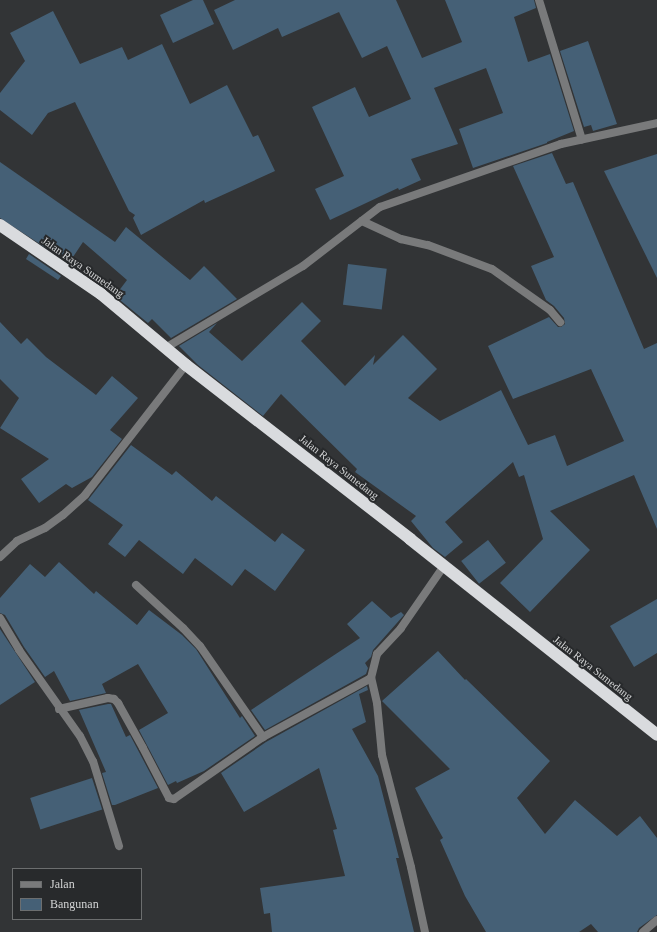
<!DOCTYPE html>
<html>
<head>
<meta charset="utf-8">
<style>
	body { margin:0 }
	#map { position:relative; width:657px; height:932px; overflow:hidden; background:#323436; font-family:Georgia,serif }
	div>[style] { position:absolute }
	.building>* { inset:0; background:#456076; transform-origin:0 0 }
	.street>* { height:8px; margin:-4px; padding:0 4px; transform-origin:4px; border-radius:4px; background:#797a7b }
	.highway>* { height:12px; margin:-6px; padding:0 6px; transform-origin:6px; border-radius:6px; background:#d9dbde }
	span { translate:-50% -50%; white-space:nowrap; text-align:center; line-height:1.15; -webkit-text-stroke:4px #282a2c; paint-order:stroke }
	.street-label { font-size:11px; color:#d2d3d4 }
	.legend { position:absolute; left:12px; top:868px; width:130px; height:52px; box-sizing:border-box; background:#282a2c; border:1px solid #6c6e6f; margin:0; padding:5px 7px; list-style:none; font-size:12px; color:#d2d3d4 }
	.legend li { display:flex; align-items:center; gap:8px; height:20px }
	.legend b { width:20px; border:1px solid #6c6e6f }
</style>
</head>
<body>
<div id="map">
	<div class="building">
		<div style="clip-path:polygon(193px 0,203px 0,214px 24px,173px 43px,160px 15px)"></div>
		<div style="clip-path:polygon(235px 0,396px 0,422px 58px,462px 42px,445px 0,534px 0,536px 8px,514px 17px,528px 62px,550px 54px,574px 131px,547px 142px,547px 143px,473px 168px,459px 129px,503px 113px,486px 68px,434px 88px,458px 144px,411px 159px,421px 180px,399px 190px,398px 188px,330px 220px,315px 189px,344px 176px,312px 107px,355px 87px,369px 117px,411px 99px,387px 46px,362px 58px,339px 12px,282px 37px,278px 28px,233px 50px,214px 10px)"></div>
		<div style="clip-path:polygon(53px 11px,80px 64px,122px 47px,128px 60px,162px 44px,190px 104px,227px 85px,253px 137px,258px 135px,275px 171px,205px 203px,204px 200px,141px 235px,133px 218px,135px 215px,129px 211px,75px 102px,48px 113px,32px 135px,0 110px,0 93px,25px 61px,10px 33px)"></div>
		<div style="clip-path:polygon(588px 41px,617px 124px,593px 131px,591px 125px,584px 127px,560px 51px)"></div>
		<div style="clip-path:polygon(552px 153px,566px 184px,573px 182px,644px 349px,657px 343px,657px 529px,634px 475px,550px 511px,590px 550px,530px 612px,500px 583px,543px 539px,524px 475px,519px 477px,513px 462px,445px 522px,463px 542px,445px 557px,433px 548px,411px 521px,416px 516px,355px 472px,357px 469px,281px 394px,263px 416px,198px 365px,179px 346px,217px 323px,209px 332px,242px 361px,302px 302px,321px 321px,301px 341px,345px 386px,375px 355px,373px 365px,403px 335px,437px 369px,408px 398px,440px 421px,501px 390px,528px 445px,555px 435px,567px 466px,624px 441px,591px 369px,513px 399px,488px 346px,549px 317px,558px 327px,561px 327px,565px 324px,564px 318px,554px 306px,546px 300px,531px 266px,554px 257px,513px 166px)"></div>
		<div style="clip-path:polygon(657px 154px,657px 278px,604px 171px)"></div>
		<div style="clip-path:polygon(0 162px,115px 242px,126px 227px,190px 280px,204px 266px,237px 299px,171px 338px,152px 319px,148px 323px,115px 296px,127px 280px,83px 242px,69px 263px,0 218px)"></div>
		<div style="clip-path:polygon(29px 254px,61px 276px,58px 280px,26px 259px)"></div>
		<div style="left:348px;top:264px;width:39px;height:41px;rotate:7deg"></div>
		<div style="clip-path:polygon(0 322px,21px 344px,27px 338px,46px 357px,96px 395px,112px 376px,138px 398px,110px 430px,122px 439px,92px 477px,72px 488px,66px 484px,39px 503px,21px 479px,49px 459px,0 428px,19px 398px,0 379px)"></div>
		<div style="clip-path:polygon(131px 445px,172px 475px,176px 471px,212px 501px,216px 496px,275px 542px,282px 533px,305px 550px,275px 591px,245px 569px,232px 586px,195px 558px,183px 574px,139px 540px,125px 557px,108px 544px,123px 525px,88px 500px)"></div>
		<div style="left:488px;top:540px;width:29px;height:34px;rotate:52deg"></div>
		<div style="clip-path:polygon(59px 562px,94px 594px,96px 591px,137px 625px,149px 610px,182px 635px,196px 649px,240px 718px,242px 716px,255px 736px,204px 771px,177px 783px,176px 781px,168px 785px,139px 730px,168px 713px,138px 664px,102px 684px,106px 693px,70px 701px,54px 671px,45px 677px,24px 647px,5px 615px,0 613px,0 598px,30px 564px,45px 577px)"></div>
		<div style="clip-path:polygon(657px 599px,657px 653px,634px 667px,610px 626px)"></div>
		<div style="clip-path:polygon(372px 601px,391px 618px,401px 612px,404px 615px,373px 650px,371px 657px,365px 663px,368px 668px,366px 674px,265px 730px,251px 710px,360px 638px,347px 624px)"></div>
		<div style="clip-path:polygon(0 629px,35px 682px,0 705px)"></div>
		<div style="clip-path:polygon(438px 651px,465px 680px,466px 679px,550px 761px,517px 798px,545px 834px,575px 800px,617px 836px,640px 816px,657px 838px,657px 915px,639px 928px,637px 932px,598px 932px,591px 924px,579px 932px,486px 932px,465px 896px,440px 840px,443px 838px,415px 788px,450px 769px,382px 701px)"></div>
		<div style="clip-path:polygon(367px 686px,368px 690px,359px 694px,366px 722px,352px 729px,378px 776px,399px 858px,396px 858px,414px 932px,272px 932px,270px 913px,264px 914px,260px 888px,345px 876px,333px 830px,337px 829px,319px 768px,244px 812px,221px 773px,266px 742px)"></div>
		<div style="clip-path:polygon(108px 704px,111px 704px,126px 737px,130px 735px,158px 788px,115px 805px,112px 805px,102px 773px,106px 772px,79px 710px)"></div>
		<div style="left:92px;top:778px;width:33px;height:65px;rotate:72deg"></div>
	</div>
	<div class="street">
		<div style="left:539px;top:0;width:146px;rotate:72.9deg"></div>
		<div style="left:362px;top:221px;width:43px;rotate:24.8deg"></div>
		<div style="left:401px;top:239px;width:28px;rotate:13deg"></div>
		<div style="left:428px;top:245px;width:68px;rotate:20.6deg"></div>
		<div style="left:492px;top:269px;width:71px;rotate:35.3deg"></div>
		<div style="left:550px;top:310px;width:16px;rotate:50deg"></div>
		<div style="left:167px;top:347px;width:158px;rotate:-30.8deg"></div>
		<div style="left:303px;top:266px;width:97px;rotate:-37.5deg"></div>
		<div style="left:380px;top:207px;width:192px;rotate:-19.2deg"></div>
		<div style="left:561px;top:144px;width:98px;rotate:-12.3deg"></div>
		<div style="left:0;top:557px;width:23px;rotate:-43deg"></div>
		<div style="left:17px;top:541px;width:31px;rotate:-25deg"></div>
		<div style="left:45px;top:528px;width:22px;rotate:-36deg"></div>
		<div style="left:63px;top:515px;width:30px;rotate:-42deg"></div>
		<div style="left:85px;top:495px;width:165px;rotate:-52.2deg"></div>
		<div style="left:136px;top:585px;width:64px;rotate:42.5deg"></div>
		<div style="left:183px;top:628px;width:25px;rotate:47deg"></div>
		<div style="left:200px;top:646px;width:111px;rotate:55.3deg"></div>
		<div style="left:0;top:618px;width:37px;rotate:59deg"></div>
		<div style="left:19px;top:650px;width:105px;rotate:54.7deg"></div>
		<div style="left:80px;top:736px;width:28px;rotate:63deg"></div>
		<div style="left:93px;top:761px;width:89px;rotate:73deg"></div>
		<div style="left:59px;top:709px;width:50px;rotate:-12.7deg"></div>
		<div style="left:108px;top:698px;width:6px;rotate:9deg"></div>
		<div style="left:114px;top:699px;width:6px;rotate:45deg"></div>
		<div style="left:118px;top:703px;width:51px;rotate:60.9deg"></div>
		<div style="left:143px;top:748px;width:56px;rotate:62.5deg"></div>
		<div style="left:169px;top:798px;width:5px;rotate:11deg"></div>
		<div style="left:174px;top:799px;width:108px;rotate:-34.9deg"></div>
		<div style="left:263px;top:737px;width:123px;rotate:-28.6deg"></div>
		<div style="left:425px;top:932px;width:66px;rotate:-102.2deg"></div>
		<div style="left:411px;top:867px;width:116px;rotate:-104.5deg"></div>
		<div style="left:382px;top:755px;width:52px;rotate:-95.5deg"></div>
		<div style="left:377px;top:703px;width:26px;rotate:-103deg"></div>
		<div style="left:371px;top:678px;width:25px;rotate:-76deg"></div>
		<div style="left:377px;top:654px;width:35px;rotate:-47deg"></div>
		<div style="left:401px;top:628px;width:75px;rotate:-55.3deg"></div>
		<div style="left:643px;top:932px;width:18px;rotate:-41deg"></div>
	</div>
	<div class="highway">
		<div style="left:0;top:225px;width:122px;rotate:34.3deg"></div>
		<div style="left:101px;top:294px;width:111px;rotate:39.9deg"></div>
		<div style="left:186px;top:365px;width:284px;rotate:37.8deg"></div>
		<div style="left:410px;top:539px;width:315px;rotate:38.4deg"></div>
	</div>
	<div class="street-label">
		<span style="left:83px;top:267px;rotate:35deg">Jalan Raya Sumedang</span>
		<span style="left:339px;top:467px;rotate:38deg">Jalan Raya Sumedang</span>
		<span style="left:593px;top:668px;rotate:38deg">Jalan Raya Sumedang</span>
	</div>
	<ul class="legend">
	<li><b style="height:5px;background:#797a7b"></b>Jalan</li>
	<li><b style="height:11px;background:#456076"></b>Bangunan</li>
	</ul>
</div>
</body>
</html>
